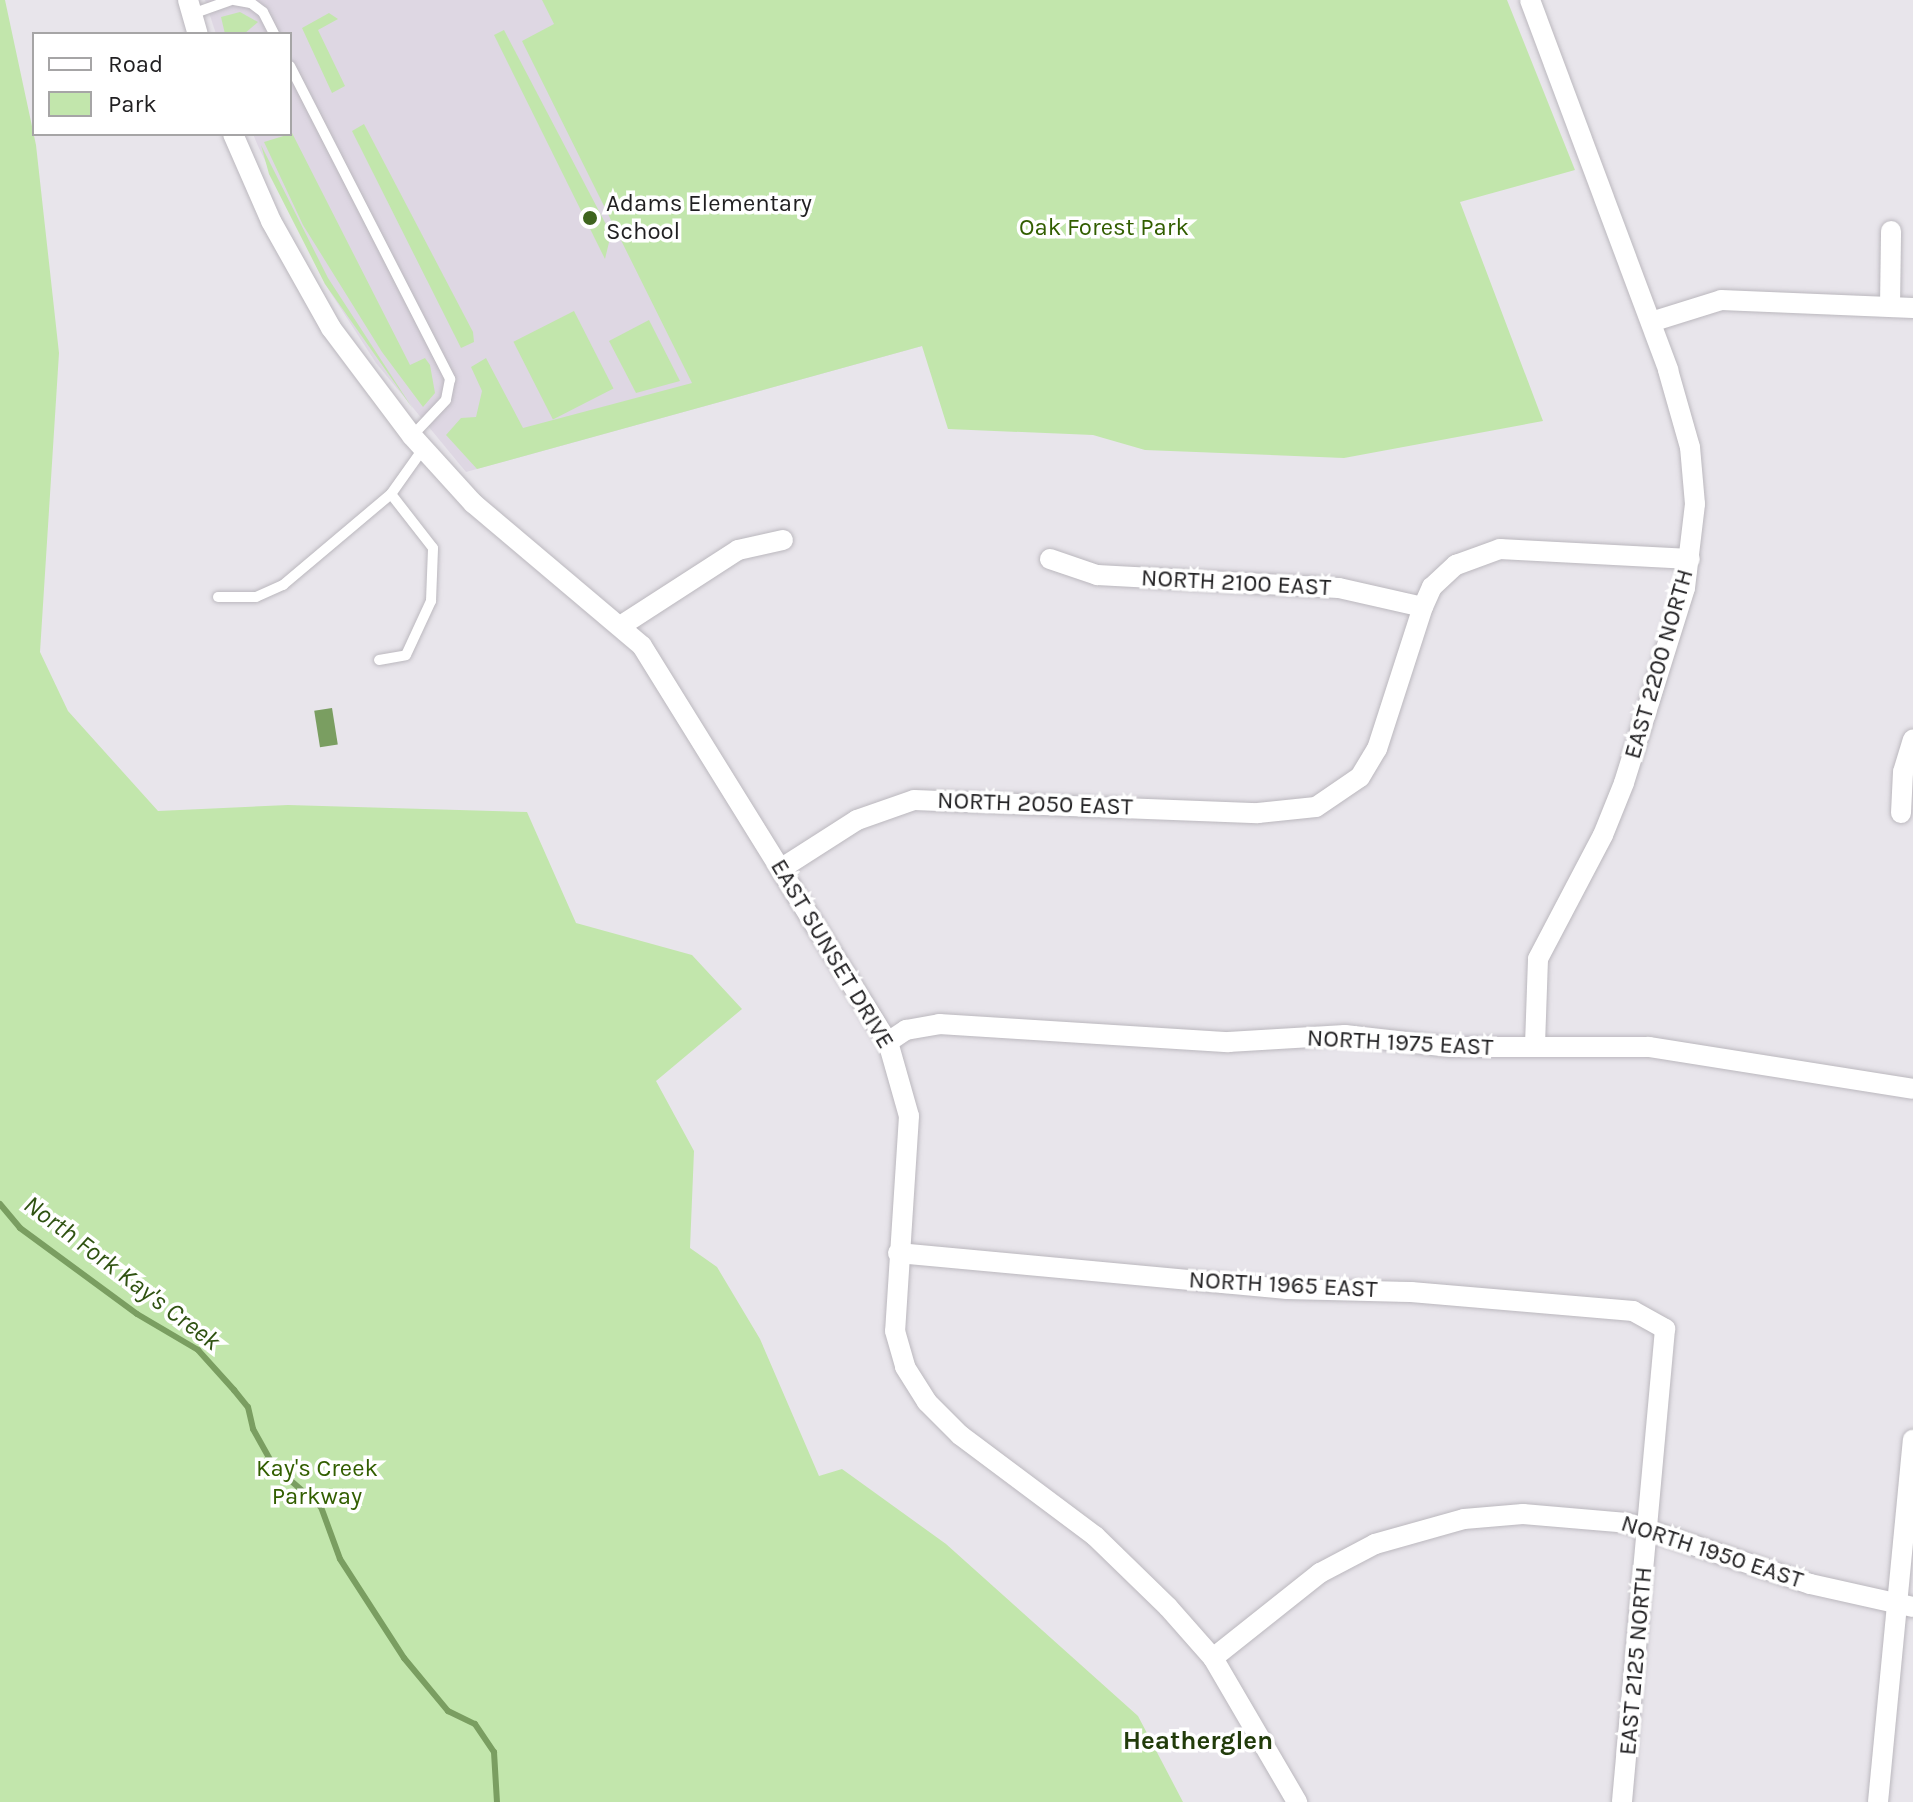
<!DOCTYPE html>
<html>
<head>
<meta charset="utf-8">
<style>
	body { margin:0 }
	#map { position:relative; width:1913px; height:1802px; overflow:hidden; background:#e8e5eb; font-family:Karla,sans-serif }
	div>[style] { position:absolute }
	.built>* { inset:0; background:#ded7e3 }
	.green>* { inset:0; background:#c2e6ac; transform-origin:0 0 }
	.water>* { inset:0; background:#7a9e61; transform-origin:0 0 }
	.stream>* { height:6px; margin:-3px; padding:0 3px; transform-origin:3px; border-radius:3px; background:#7a9e61 }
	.roads { filter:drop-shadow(0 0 2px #bbb8be) drop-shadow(0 0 2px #bbb8be) }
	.service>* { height:10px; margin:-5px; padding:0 5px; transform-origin:5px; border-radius:5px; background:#fff }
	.minor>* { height:20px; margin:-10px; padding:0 10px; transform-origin:10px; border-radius:10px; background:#fff }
	.dots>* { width:22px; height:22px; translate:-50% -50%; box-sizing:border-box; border:4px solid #fff; border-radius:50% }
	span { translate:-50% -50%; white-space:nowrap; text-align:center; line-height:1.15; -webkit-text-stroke:7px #fff; paint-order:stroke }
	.poi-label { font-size:24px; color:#201f21 }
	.left { translate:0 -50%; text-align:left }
	.park-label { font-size:24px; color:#325e00 }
	.street-label { font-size:24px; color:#201f21 }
	.water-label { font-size:26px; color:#2f5211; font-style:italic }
	.neighbourhood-label { font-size:26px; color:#213b0a; font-weight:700 }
	.legend { position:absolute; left:32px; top:32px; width:260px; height:104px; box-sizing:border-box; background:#fff; border:2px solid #a6a5a6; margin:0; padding:10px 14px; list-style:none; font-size:24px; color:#201f21 }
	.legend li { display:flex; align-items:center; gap:16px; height:40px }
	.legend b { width:40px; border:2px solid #a6a5a6 }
</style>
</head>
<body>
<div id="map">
	<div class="built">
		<div style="clip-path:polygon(205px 0,829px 0,922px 346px,466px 472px,376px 363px,325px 284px,258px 146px,253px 134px,290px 134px,290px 34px,216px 34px)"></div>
	</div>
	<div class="green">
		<div style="clip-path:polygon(0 0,5px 0,36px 145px,59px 353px,40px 652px,68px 711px,158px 811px,288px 805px,527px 812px,576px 923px,692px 955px,742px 1009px,656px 1081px,694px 1151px,690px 1248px,717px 1267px,760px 1339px,819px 1476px,842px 1469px,946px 1544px,1138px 1716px,1183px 1802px,0 1802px)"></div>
		<div style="clip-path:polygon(542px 0,1507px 0,1575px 170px,1460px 202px,1543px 421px,1344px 458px,1145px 450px,1093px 435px,948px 429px,922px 346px,477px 469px,446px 435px,461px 418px,476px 417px,482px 391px,471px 367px,486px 358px,523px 428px,692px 383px,522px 41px,554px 24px)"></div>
		<div style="clip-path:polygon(240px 12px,258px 22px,244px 34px,225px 34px,221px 17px)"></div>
		<div style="clip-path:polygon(329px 13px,338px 19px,318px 30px,345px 86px,332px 93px,302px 28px)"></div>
		<div style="clip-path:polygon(504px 30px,611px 234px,605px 259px,494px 35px)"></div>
		<div style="clip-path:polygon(364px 124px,473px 332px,474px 342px,461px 348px,352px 131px)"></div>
		<div style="clip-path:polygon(290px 129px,410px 365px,425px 358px,430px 365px,435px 393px,423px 407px,382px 352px,303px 225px,264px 142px,290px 134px)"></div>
		<div style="clip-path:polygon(261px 145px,328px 278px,413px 409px,325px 284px,269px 174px)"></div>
		<div style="left:574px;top:311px;width:87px;height:68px;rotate:63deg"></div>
		<div style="clip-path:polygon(649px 320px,680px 381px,636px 393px,609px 341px)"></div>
	</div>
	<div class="water">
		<div style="left:332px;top:708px;width:37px;height:18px;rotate:81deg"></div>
	</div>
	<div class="stream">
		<div style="left:0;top:1204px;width:31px;rotate:50deg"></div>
		<div style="left:20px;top:1228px;width:145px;rotate:36.3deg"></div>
		<div style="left:137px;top:1314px;width:71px;rotate:30.5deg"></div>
		<div style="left:198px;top:1350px;width:54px;rotate:48deg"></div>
		<div style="left:234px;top:1390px;width:22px;rotate:51deg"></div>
		<div style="left:248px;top:1407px;width:23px;rotate:77deg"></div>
		<div style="left:253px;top:1429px;width:41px;rotate:60.9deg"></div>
		<div style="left:273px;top:1465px;width:64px;rotate:41.2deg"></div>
		<div style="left:321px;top:1507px;width:55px;rotate:69.9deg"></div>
		<div style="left:340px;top:1559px;width:118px;rotate:57.1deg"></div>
		<div style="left:404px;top:1658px;width:69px;rotate:50.3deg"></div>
		<div style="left:448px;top:1711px;width:30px;rotate:26deg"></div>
		<div style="left:475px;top:1724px;width:34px;rotate:56deg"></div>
		<div style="left:494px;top:1752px;width:50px;rotate:86.6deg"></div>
	</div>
	<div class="roads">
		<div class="service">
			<div style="left:234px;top:0;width:17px;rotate:10deg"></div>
			<div style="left:251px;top:3px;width:15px;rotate:37deg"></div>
			<div style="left:263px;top:12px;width:25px;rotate:63deg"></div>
			<div style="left:192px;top:14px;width:41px;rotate:-19.7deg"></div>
			<div style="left:290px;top:66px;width:352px;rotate:62.9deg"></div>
			<div style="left:450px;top:379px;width:21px;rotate:101deg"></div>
			<div style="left:446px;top:400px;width:50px;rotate:133.4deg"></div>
			<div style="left:218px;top:597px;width:38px"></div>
			<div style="left:256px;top:597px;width:30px;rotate:-24deg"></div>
			<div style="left:283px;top:585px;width:141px;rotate:-40.1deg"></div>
			<div style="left:391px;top:494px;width:55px;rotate:-54.6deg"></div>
			<div style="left:379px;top:660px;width:27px;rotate:-10deg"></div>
			<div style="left:406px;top:655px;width:60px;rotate:-65.2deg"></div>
			<div style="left:431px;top:601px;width:53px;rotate:-87.8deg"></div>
			<div style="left:433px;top:548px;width:68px;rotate:-127.9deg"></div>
		</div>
		<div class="minor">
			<div style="left:188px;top:0;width:35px;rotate:74deg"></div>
			<div style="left:1530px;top:0;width:395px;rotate:69.5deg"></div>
			<div style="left:1668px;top:370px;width:80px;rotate:74.1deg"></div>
			<div style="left:1690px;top:447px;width:57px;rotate:85deg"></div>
			<div style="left:1695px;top:504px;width:85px;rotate:96.8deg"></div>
			<div style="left:1685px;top:588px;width:204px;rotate:107.4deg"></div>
			<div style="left:1624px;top:783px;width:56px;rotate:112deg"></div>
			<div style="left:1603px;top:835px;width:140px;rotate:117.7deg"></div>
			<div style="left:1538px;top:959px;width:88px;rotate:92deg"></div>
			<div style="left:233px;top:134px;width:95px;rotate:66.4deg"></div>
			<div style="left:271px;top:221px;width:123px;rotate:60.7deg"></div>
			<div style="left:331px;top:328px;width:135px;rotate:53.1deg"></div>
			<div style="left:412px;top:436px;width:91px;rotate:47.7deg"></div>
			<div style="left:473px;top:503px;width:221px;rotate:40.2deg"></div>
			<div style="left:642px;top:646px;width:466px;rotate:58.2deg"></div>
			<div style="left:888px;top:1042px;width:77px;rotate:74.2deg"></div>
			<div style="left:909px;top:1116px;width:215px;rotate:93.7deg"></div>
			<div style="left:895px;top:1331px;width:37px;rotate:74deg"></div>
			<div style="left:905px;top:1367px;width:41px;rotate:57.8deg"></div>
			<div style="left:927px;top:1402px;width:47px;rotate:45deg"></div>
			<div style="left:960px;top:1435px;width:169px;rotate:36.8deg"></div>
			<div style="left:1095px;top:1536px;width:102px;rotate:44.2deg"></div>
			<div style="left:1168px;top:1607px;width:68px;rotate:48.6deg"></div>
			<div style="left:1213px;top:1658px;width:167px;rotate:59.7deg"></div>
			<div style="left:1890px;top:307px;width:76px;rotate:-89.2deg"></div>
			<div style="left:1651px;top:322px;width:73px;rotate:-17.4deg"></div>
			<div style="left:1721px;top:300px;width:192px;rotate:2.4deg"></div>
			<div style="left:1050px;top:559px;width:50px;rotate:18.8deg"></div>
			<div style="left:1097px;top:575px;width:242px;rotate:3.1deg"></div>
			<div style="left:1339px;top:588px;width:86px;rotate:12.7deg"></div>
			<div style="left:622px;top:625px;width:138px;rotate:-32.9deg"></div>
			<div style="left:738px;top:550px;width:46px;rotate:-12.5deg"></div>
			<div style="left:1901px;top:813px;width:41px;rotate:-87.2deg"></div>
			<div style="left:1903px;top:772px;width:34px;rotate:-73deg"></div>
			<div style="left:782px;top:868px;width:89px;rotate:-32.6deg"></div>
			<div style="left:857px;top:820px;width:60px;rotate:-19.3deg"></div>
			<div style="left:914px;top:800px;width:344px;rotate:2.2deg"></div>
			<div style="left:1258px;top:813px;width:58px;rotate:-5.9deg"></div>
			<div style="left:1316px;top:807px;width:53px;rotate:-34.3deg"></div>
			<div style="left:1360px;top:777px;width:33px;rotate:-59deg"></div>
			<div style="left:1377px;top:749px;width:149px;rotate:-72.1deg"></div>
			<div style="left:1423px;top:607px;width:22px;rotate:-66deg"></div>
			<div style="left:1432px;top:587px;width:33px;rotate:-43deg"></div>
			<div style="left:1456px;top:565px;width:47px;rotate:-20deg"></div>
			<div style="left:1500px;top:549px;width:190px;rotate:3deg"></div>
			<div style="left:888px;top:1042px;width:22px;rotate:-34deg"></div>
			<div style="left:906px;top:1030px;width:34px;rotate:-10deg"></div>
			<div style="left:939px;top:1024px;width:290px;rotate:3.6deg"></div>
			<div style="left:1228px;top:1042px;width:117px;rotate:-3.4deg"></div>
			<div style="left:1345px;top:1035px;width:107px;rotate:6.5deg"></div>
			<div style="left:1451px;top:1047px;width:198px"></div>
			<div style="left:1649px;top:1047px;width:267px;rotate:9deg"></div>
			<div style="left:898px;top:1253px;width:391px;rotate:5.3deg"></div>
			<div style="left:1287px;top:1289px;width:124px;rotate:1.4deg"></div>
			<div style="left:1411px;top:1292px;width:223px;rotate:4.9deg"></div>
			<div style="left:1633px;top:1311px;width:37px;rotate:29deg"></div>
			<div style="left:1665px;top:1329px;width:475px;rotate:95.2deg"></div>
			<div style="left:1213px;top:1658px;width:137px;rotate:-38.5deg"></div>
			<div style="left:1320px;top:1573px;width:62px;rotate:-27.8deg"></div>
			<div style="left:1375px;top:1544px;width:92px;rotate:-15.7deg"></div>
			<div style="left:1464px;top:1519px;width:59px;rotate:-4.8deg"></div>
			<div style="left:1523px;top:1514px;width:104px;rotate:4.9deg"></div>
			<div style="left:1627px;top:1523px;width:193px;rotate:18.4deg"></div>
			<div style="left:1810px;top:1584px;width:106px;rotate:12.6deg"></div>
			<div style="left:1878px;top:1802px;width:364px;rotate:-84.5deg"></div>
		</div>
	</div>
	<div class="dots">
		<div style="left:590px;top:218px;background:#3e641e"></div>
	</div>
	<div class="poi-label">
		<span class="left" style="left:606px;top:218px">Adams Elementary<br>School</span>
	</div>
	<div class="park-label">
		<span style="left:1104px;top:228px">Oak Forest Park</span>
		<span style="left:317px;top:1483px">Kay's Creek<br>Parkway</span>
	</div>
	<div class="street-label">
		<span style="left:1236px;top:583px;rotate:3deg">NORTH 2100 EAST</span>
		<span style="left:1659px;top:664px;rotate:-74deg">EAST 2200 NORTH</span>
		<span style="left:1035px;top:804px;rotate:2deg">NORTH 2050 EAST</span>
		<span style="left:832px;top:954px;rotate:59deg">EAST SUNSET DRIVE</span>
		<span style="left:1400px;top:1043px;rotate:3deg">NORTH 1975 EAST</span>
		<span style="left:1283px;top:1285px;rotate:3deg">NORTH 1965 EAST</span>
		<span style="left:1712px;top:1552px;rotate:18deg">NORTH 1950 EAST</span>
		<span style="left:1636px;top:1661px;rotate:-85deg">EAST 2125 NORTH</span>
	</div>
	<div class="water-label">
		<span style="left:122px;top:1273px;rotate:37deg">North Fork Kay's Creek</span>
	</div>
	<div class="neighbourhood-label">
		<span style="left:1198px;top:1741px">Heatherglen</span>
	</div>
	<ul class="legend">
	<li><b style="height:10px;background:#fff"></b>Road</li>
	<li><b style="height:22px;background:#c2e6ac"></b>Park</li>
	</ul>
</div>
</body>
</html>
